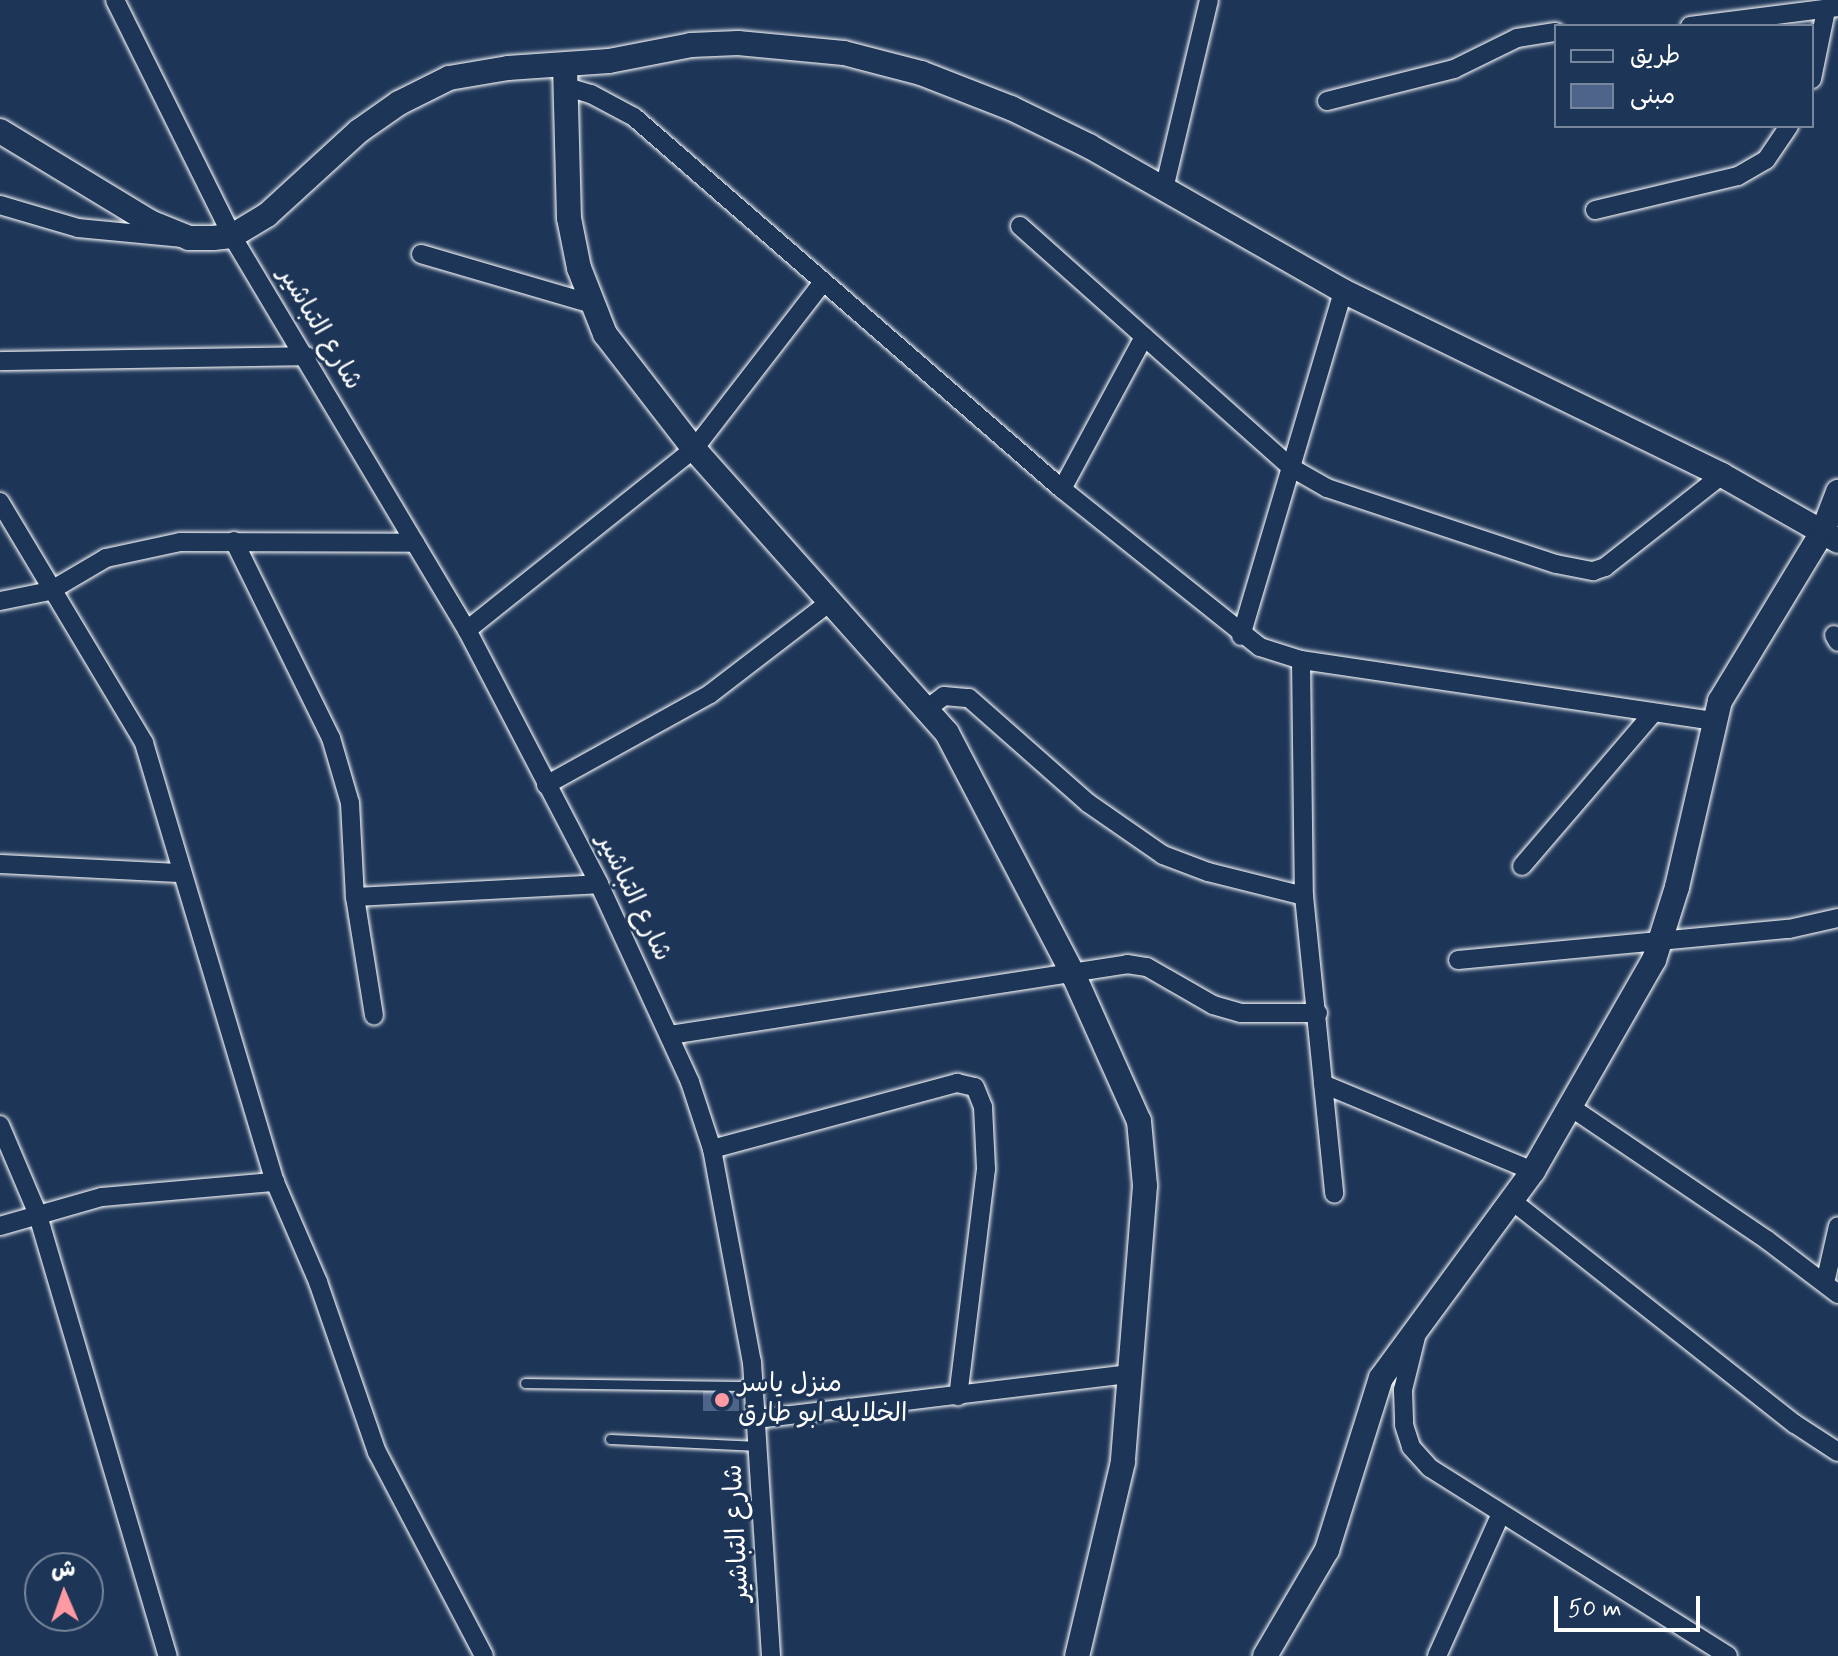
<!DOCTYPE html>
<html>
<head>
<meta charset="utf-8">
<style>
	body { margin:0 }
	#map { position:relative; width:1838px; height:1656px; overflow:hidden; background:#1d3557; font-family:Mynerve,"Playpen Sans Arabic",sans-serif }
	div>[style] { position:absolute }
	.building>* { inset:0; background:#4f648b; transform-origin:0 0 }
	.roads { filter:drop-shadow(0 0 2px #fff) drop-shadow(0 0 2px #fff) }
	.service>* { height:9px; margin:-4.5px; padding:0 4.5px; transform-origin:4.5px; border-radius:4.5px; background:#1d3557 }
	.minor>* { height:18px; margin:-9px; padding:0 9px; transform-origin:9px; border-radius:9px; background:#1d3557 }
	.tertiary>* { height:24px; margin:-12px; padding:0 12px; transform-origin:12px; border-radius:12px; background:#1d3557 }
	.dots>* { width:22px; height:22px; translate:-50% -50%; box-sizing:border-box; border:4px solid #1d3557; border-radius:50% }
	span { translate:-50% -50%; white-space:nowrap; text-align:center; line-height:1.15; -webkit-text-stroke:6px #1d3557; paint-order:stroke }
	.street-label { font-size:26px; color:#fff }
	.poi-label { font-size:26px; color:#fff }
	.left { translate:0 -50%; text-align:left }
	.legend { position:absolute; left:1554px; top:24px; width:260px; height:104px; box-sizing:border-box; background:#1d3557; border:2px solid #77869a; margin:0; padding:10px 14px; list-style:none; font-size:24px; color:#fff }
	.legend li { display:flex; align-items:center; gap:16px; height:40px }
	.legend b { width:40px; border:2px solid #77869a }
	.north { position:absolute; left:24px; top:1552px; width:80px; height:80px; box-sizing:border-box; background:#1d3557; border:2px solid #77869a; border-radius:50%; rotate:358deg; font-size:22px; font-weight:700; line-height:32px; text-align:center; color:#fff }
	.north::after { content:''; display:block; margin:auto; width:28px; height:36px; background:#ff9aa2; clip-path:polygon(50% 0,100% 100%,50% 72%,0 100%) }
	.scale { position:absolute; left:1554px; top:1596px; width:146px; height:36px; box-sizing:border-box; border:4px solid #fff; border-top:0; padding-left:10px; font-size:24px; line-height:28px; white-space:nowrap; color:#fff; -webkit-text-stroke:6px #1d3557; paint-order:stroke }
</style>
</head>
<body>
<div id="map">
	<div class="building">
		<div style="left:703px;top:1389px;width:36px;height:22px"></div>
	</div>
	<div class="roads">
		<div class="service">
			<div style="left:525px;top:1383px;width:229px;rotate:0.8deg"></div>
			<div style="left:610px;top:1439px;width:149px;rotate:2.7deg"></div>
		</div>
		<div class="minor">
			<div style="left:115px;top:0;width:263px;rotate:63.6deg"></div>
			<div style="left:232px;top:236px;width:459px;rotate:59.2deg"></div>
			<div style="left:467px;top:630px;width:286px;rotate:62.5deg"></div>
			<div style="left:599px;top:884px;width:218px;rotate:65.3deg"></div>
			<div style="left:690px;top:1082px;width:71px;rotate:71.8deg"></div>
			<div style="left:712px;top:1149px;width:217px;rotate:79.4deg"></div>
			<div style="left:752px;top:1362px;width:295px;rotate:86.3deg"></div>
			<div style="left:1690px;top:26px;width:149px;rotate:-7.3deg"></div>
			<div style="left:1812px;top:79px;width:70px;rotate:-78.5deg"></div>
			<div style="left:564px;top:86px;width:28px;rotate:17deg"></div>
			<div style="left:591px;top:94px;width:49px;rotate:28.1deg"></div>
			<div style="left:634px;top:117px;width:567px;rotate:41deg"></div>
			<div style="left:1062px;top:489px;width:253px;rotate:38.6deg"></div>
			<div style="left:1260px;top:647px;width:43px;rotate:17.6deg"></div>
			<div style="left:1301px;top:660px;width:416px;rotate:8.4deg"></div>
			<div style="left:1327px;top:101px;width:131px;rotate:-14.1deg"></div>
			<div style="left:1454px;top:69px;width:70px;rotate:-26.2deg"></div>
			<div style="left:1517px;top:38px;width:39px;rotate:-9deg"></div>
			<div style="left:1164px;top:189px;width:194px;rotate:-76.6deg"></div>
			<div style="left:0;top:205px;width:81px;rotate:16.4deg"></div>
			<div style="left:78px;top:228px;width:103px;rotate:5.5deg"></div>
			<div style="left:1595px;top:210px;width:147px;rotate:-13.4deg"></div>
			<div style="left:1738px;top:176px;width:32px;rotate:-30deg"></div>
			<div style="left:1766px;top:160px;width:41px;rotate:-55.9deg"></div>
			<div style="left:1020px;top:226px;width:364px;rotate:41.7deg"></div>
			<div style="left:1292px;top:468px;width:40px;rotate:29.7deg"></div>
			<div style="left:1327px;top:488px;width:241px;rotate:18.4deg"></div>
			<div style="left:1556px;top:564px;width:38px;rotate:11deg"></div>
			<div style="left:1593px;top:571px;width:13px;rotate:-18deg"></div>
			<div style="left:1605px;top:567px;width:149px;rotate:-38.2deg"></div>
			<div style="left:421px;top:254px;width:175px;rotate:16.3deg"></div>
			<div style="left:0;top:361px;width:307px;rotate:-0.9deg"></div>
			<div style="left:1062px;top:489px;width:173px;rotate:-61.7deg"></div>
			<div style="left:0;top:502px;width:281px;rotate:59.1deg"></div>
			<div style="left:144px;top:743px;width:458px;rotate:73.4deg"></div>
			<div style="left:275px;top:1182px;width:109px;rotate:66.7deg"></div>
			<div style="left:318px;top:1282px;width:180px;rotate:70.9deg"></div>
			<div style="left:377px;top:1452px;width:230px;rotate:62.3deg"></div>
			<div style="left:234px;top:541px;width:220px;rotate:63.8deg"></div>
			<div style="left:331px;top:738px;width:68px;rotate:73.7deg"></div>
			<div style="left:350px;top:803px;width:94px;rotate:87deg"></div>
			<div style="left:355px;top:897px;width:244px;rotate:-3deg"></div>
			<div style="left:0;top:601px;width:51px;rotate:-11.3deg"></div>
			<div style="left:50px;top:591px;width:65px;rotate:-30.5deg"></div>
			<div style="left:106px;top:558px;width:76px;rotate:-12.2deg"></div>
			<div style="left:180px;top:542px;width:235px;rotate:0.2deg"></div>
			<div style="left:467px;top:630px;width:290px;rotate:-38.6deg"></div>
			<div style="left:694px;top:449px;width:211px;rotate:-52.3deg"></div>
			<div style="left:1834px;top:635px;width:8px;rotate:60deg"></div>
			<div style="left:1241px;top:636px;width:360px;rotate:-73.5deg"></div>
			<div style="left:1301px;top:660px;width:236px;rotate:89.3deg"></div>
			<div style="left:1304px;top:896px;width:299px;rotate:84.2deg"></div>
			<div style="left:928px;top:708px;width:20px;rotate:-37deg"></div>
			<div style="left:944px;top:696px;width:25px;rotate:5deg"></div>
			<div style="left:969px;top:698px;width:159px;rotate:41.4deg"></div>
			<div style="left:1088px;top:803px;width:91px;rotate:34.7deg"></div>
			<div style="left:1163px;top:855px;width:48px;rotate:20.7deg"></div>
			<div style="left:1208px;top:872px;width:99px;rotate:14deg"></div>
			<div style="left:546px;top:785px;width:188px;rotate:-29deg"></div>
			<div style="left:710px;top:694px;width:153px;rotate:-37.5deg"></div>
			<div style="left:0;top:864px;width:179px;rotate:2.9deg"></div>
			<div style="left:1522px;top:866px;width:201px;rotate:-49.4deg"></div>
			<div style="left:355px;top:897px;width:120px;rotate:80.9deg"></div>
			<div style="left:1458px;top:960px;width:332px;rotate:-5.4deg"></div>
			<div style="left:1789px;top:929px;width:50px;rotate:-12.7deg"></div>
			<div style="left:670px;top:1035px;width:462px;rotate:-8.8deg"></div>
			<div style="left:1127px;top:964px;width:20px;rotate:9deg"></div>
			<div style="left:1147px;top:967px;width:76px;rotate:29.9deg"></div>
			<div style="left:1213px;top:1005px;width:29px;rotate:16deg"></div>
			<div style="left:1241px;top:1013px;width:77px"></div>
			<div style="left:1323px;top:1084px;width:227px;rotate:22.5deg"></div>
			<div style="left:1572px;top:1108px;width:235px;rotate:34.1deg"></div>
			<div style="left:1767px;top:1240px;width:89px;rotate:37.3deg"></div>
			<div style="left:0;top:1125px;width:95px;rotate:67deg"></div>
			<div style="left:37px;top:1212px;width:463px;rotate:73.6deg"></div>
			<div style="left:712px;top:1149px;width:254px;rotate:-15.1deg"></div>
			<div style="left:957px;top:1083px;width:18px;rotate:13deg"></div>
			<div style="left:975px;top:1087px;width:22px;rotate:68deg"></div>
			<div style="left:983px;top:1107px;width:62px;rotate:87.2deg"></div>
			<div style="left:986px;top:1169px;width:229px;rotate:97deg"></div>
			<div style="left:1511px;top:1200px;width:362px;rotate:38.3deg"></div>
			<div style="left:1795px;top:1424px;width:51px;rotate:33.1deg"></div>
			<div style="left:0;top:1226px;width:106px;rotate:-15.9deg"></div>
			<div style="left:102px;top:1197px;width:174px;rotate:-5deg"></div>
			<div style="left:1825px;top:1283px;width:58px;rotate:-77.2deg"></div>
			<div style="left:1416px;top:1337px;width:55px;rotate:103.8deg"></div>
			<div style="left:1403px;top:1390px;width:35px;rotate:88deg"></div>
			<div style="left:1404px;top:1425px;width:23px;rotate:72deg"></div>
			<div style="left:1411px;top:1447px;width:28px;rotate:48deg"></div>
			<div style="left:1430px;top:1468px;width:352px;rotate:32.2deg"></div>
			<div style="left:757px;top:1419px;width:377px;rotate:-6.9deg"></div>
			<div style="left:1437px;top:1656px;width:154px;rotate:-65.8deg"></div>
		</div>
		<div class="tertiary">
			<div style="left:565px;top:66px;width:152px;rotate:88.5deg"></div>
			<div style="left:569px;top:218px;width:51px;rotate:78.7deg"></div>
			<div style="left:579px;top:268px;width:71px;rotate:68.5deg"></div>
			<div style="left:605px;top:334px;width:145px;rotate:52.3deg"></div>
			<div style="left:694px;top:449px;width:380px;rotate:48.3deg"></div>
			<div style="left:947px;top:733px;width:274px;rotate:62.4deg"></div>
			<div style="left:1074px;top:976px;width:159px;rotate:65.9deg"></div>
			<div style="left:1139px;top:1121px;width:65px;rotate:84.7deg"></div>
			<div style="left:1145px;top:1186px;width:277px;rotate:94.6deg"></div>
			<div style="left:1123px;top:1462px;width:199px;rotate:103.3deg"></div>
			<div style="left:0;top:131px;width:175px;rotate:31.2deg"></div>
			<div style="left:150px;top:222px;width:42px;rotate:22.3deg"></div>
			<div style="left:189px;top:238px;width:24px"></div>
			<div style="left:213px;top:238px;width:19px;rotate:-6deg"></div>
			<div style="left:232px;top:236px;width:41px;rotate:-31deg"></div>
			<div style="left:267px;top:215px;width:125px;rotate:-42.4deg"></div>
			<div style="left:359px;top:131px;width:49px;rotate:-35deg"></div>
			<div style="left:399px;top:103px;width:56px;rotate:-26.6deg"></div>
			<div style="left:449px;top:78px;width:60px;rotate:-9.6deg"></div>
			<div style="left:508px;top:68px;width:101px;rotate:-4deg"></div>
			<div style="left:609px;top:61px;width:84px;rotate:-11deg"></div>
			<div style="left:691px;top:45px;width:47px;rotate:-2.4deg"></div>
			<div style="left:738px;top:43px;width:106px;rotate:5.4deg"></div>
			<div style="left:844px;top:53px;width:80px;rotate:14.6deg"></div>
			<div style="left:921px;top:73px;width:97px;rotate:21.3deg"></div>
			<div style="left:1011px;top:108px;width:87px;rotate:26deg"></div>
			<div style="left:1089px;top:146px;width:292px;rotate:29.7deg"></div>
			<div style="left:1343px;top:291px;width:421px;rotate:25.9deg"></div>
			<div style="left:1722px;top:475px;width:133px;rotate:29.6deg"></div>
			<div style="left:1265px;top:1656px;width:123px;rotate:-59.7deg"></div>
			<div style="left:1327px;top:1550px;width:180px;rotate:-72.6deg"></div>
			<div style="left:1381px;top:1378px;width:257px;rotate:-53.7deg"></div>
			<div style="left:1533px;top:1171px;width:243px;rotate:-60.2deg"></div>
			<div style="left:1654px;top:960px;width:77px;rotate:-72.5deg"></div>
			<div style="left:1677px;top:887px;width:191px;rotate:-77deg"></div>
			<div style="left:1720px;top:701px;width:199px;rotate:-58.8deg"></div>
			<div style="left:1823px;top:531px;width:42px;rotate:-69deg"></div>
		</div>
	</div>
	<div class="dots">
		<div style="left:722px;top:1400px;background:#ff9aa2"></div>
	</div>
	<div class="street-label">
		<span style="left:319px;top:329px;rotate:59deg">شارع التباشير</span>
		<span style="left:633px;top:898px;rotate:64deg">شارع التباشير</span>
		<span style="left:738px;top:1533px;rotate:-93deg">شارع التباشير</span>
	</div>
	<div class="poi-label">
		<span class="left" style="left:738px;top:1400px">منزل ياسر<br>الخلايله ابو طارق</span>
	</div>
	<ul class="legend">
	<li><b style="height:10px;background:#1d3557"></b>طريق</li>
	<li><b style="height:22px;background:#4f648b"></b>مبنى</li>
	</ul>
	<div class="north">ش</div>
	<div class="scale">50 m</div>
</div>
</body>
</html>
